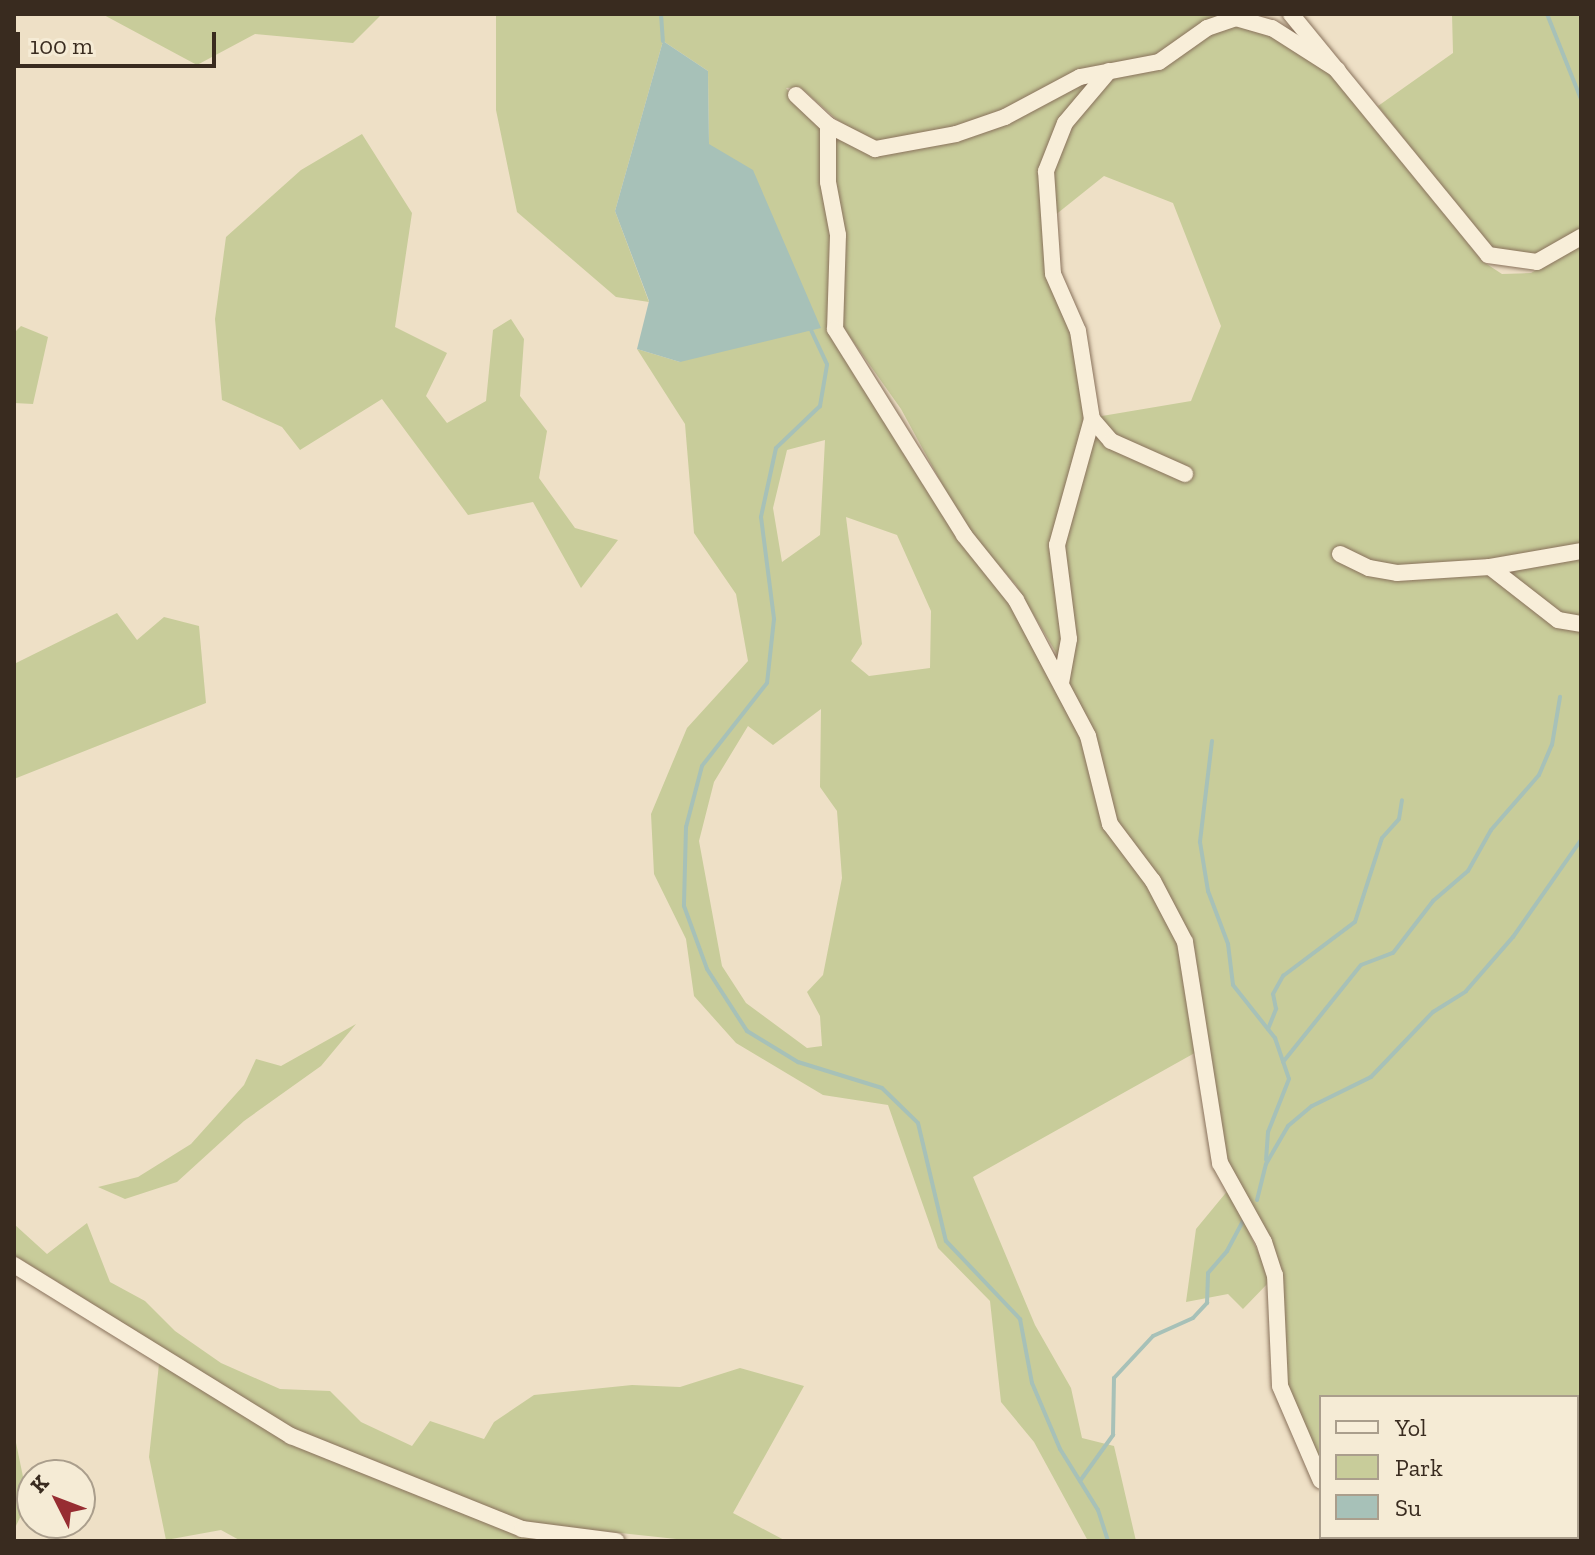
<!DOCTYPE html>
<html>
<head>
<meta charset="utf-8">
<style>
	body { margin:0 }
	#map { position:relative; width:1595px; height:1555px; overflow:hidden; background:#eee0c6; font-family:"Zilla Slab",serif }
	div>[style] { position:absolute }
	.green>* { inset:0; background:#c8cc9a }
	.water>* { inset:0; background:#a7c1b8 }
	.stream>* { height:4px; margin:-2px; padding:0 2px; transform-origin:2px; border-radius:2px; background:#a7c1b8 }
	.roads { filter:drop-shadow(0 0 2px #89725c) drop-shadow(0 0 2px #89725c) }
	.minor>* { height:16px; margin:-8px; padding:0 8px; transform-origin:8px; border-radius:8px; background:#f8eed9 }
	span { translate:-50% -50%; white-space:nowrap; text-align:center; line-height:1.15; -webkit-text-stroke:6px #f5ebd5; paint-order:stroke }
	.frame { position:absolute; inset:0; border:16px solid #392b1f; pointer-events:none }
	.legend { position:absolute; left:1319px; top:1395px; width:260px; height:144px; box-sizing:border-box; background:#f5ebd5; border:2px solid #aa9e8c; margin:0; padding:10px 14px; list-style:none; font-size:24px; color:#392b1f }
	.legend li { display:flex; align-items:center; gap:16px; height:40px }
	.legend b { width:40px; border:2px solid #aa9e8c }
	.north { position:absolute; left:16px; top:1459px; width:80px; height:80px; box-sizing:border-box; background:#f5ebd5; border:2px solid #aa9e8c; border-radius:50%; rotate:312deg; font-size:22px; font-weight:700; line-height:32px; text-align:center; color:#392b1f }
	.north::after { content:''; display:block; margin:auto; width:28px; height:36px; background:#972d32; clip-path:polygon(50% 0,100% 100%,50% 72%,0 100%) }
	.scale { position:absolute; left:16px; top:32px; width:200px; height:36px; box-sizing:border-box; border:4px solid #392b1f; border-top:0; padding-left:10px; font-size:24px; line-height:28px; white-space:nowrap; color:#392b1f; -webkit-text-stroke:6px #f5ebd5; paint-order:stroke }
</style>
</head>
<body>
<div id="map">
	<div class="green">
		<div style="clip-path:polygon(102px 14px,382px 14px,353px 43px,255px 34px,197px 65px)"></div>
		<div style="clip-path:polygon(evenodd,496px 14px,1225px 14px,1157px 56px,1023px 101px,958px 130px,875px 144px,836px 119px,800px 87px,786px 88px,823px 127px,833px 236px,832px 331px,1013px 602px,1084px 738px,1107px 828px,1150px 886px,1180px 943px,1200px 1050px,973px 1177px,1035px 1325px,1071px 1388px,1082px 1438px,1114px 1446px,1136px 1541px,1088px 1541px,1034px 1442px,1001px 1402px,990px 1301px,938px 1248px,888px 1105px,823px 1095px,736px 1043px,694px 996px,686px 939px,654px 874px,651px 814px,687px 728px,748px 661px,736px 594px,694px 533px,685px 424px,637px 349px,680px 362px,753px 171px,709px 145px,708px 71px,663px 41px,615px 211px,649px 302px,616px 297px,517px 212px,496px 110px,496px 14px,825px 440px,820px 535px,782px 562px,773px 508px,787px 450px,825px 440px,496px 14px,846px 517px,897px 535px,931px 611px,930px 668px,869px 676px,851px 661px,862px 644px,846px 517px,496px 14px,821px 709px,820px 787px,837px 811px,842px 878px,823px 975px,807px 992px,820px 1016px,822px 1046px,807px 1048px,746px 1003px,722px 966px,699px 841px,714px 782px,748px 726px,773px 745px,821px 709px)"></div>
		<div style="clip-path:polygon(1452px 14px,1581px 14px,1581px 230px,1537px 254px,1490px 248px,1378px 106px,1453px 53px)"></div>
		<div style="clip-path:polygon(1237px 23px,1270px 32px,1335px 72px,1482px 261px,1502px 274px,1531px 273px,1581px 244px,1581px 547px,1490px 563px,1369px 573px,1488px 572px,1581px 629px,1581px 1541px,1357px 1541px,1355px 1537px,1577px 1537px,1577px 1397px,1321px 1397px,1321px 1468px,1286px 1385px,1282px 1272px,1225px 1160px,1191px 940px,1116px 822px,1069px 687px,1075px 640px,1062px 545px,1094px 427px,1114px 437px,1096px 417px,1191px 401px,1221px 326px,1173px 203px,1104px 176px,1049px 220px,1050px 171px,1068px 127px,1111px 75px)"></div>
		<div style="clip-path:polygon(1101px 76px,1040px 171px,1046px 273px,1075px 336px,1087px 418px,1050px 544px,1062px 638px,1058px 656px,1016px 585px,966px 528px,901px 409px,840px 323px,832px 131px,873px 153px,916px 146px)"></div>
		<div style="clip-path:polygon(362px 134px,412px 213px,395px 327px,447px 353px,426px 396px,447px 423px,486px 401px,493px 330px,511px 319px,524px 339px,520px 396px,547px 431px,539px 478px,575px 528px,618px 540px,581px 588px,533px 502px,468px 515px,382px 399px,300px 450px,282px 427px,222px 400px,215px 319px,226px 237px,301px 170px)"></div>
		<div style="clip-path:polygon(21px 326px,48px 337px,33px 404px,14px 403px,14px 333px)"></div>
		<div style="clip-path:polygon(1581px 556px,1581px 618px,1559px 615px,1500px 570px)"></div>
		<div style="clip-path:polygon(117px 613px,137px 640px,164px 617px,199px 626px,206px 703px,14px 779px,14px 664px)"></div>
		<div style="clip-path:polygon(356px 1024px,321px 1066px,244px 1121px,177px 1182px,125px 1199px,98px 1187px,138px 1177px,191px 1144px,244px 1085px,256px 1059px,281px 1066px)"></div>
		<div style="clip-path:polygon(1229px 1189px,1271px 1280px,1243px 1309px,1228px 1294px,1186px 1302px,1196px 1229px)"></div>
		<div style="clip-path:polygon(87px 1223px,110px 1282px,145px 1301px,175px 1331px,221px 1363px,280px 1389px,330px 1391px,361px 1422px,412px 1446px,430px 1421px,484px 1439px,494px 1422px,534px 1395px,632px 1385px,680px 1387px,740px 1368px,804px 1386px,733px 1513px,786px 1541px,695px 1541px,527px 1523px,295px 1430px,14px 1255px,14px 1224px,47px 1254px)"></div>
		<div style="clip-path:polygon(159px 1364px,290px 1442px,575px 1541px,241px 1541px,221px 1530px,166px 1540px,149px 1457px)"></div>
		<div style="clip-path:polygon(14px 1433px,28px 1501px,14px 1530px)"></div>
	</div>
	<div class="water">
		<div style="clip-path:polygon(663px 41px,708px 71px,709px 144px,753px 170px,821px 328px,680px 362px,637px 349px,649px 301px,615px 211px)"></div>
	</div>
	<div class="stream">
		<div style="left:661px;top:14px;width:27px;rotate:86deg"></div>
		<div style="left:1547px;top:14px;width:92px;rotate:68.2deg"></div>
		<div style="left:811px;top:330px;width:38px;rotate:65deg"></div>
		<div style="left:827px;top:365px;width:42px;rotate:99.7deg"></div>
		<div style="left:820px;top:406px;width:61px;rotate:136.3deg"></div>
		<div style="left:776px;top:448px;width:71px;rotate:102.3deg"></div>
		<div style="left:761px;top:517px;width:103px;rotate:82.7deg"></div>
		<div style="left:774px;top:619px;width:64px;rotate:96.2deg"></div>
		<div style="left:767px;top:683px;width:105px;rotate:128.1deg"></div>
		<div style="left:702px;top:766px;width:63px;rotate:104.7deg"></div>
		<div style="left:686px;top:827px;width:79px;rotate:91.5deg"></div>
		<div style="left:684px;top:906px;width:67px;rotate:69.9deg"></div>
		<div style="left:707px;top:969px;width:74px;rotate:57.2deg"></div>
		<div style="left:747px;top:1031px;width:60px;rotate:31.3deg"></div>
		<div style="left:798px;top:1062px;width:88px;rotate:17.2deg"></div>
		<div style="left:882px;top:1088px;width:50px;rotate:44.2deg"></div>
		<div style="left:918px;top:1123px;width:121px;rotate:76.7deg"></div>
		<div style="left:946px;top:1241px;width:108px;rotate:46.5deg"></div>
		<div style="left:1020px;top:1319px;width:65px;rotate:79.4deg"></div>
		<div style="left:1032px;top:1383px;width:72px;rotate:67deg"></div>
		<div style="left:1060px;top:1449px;width:72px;rotate:58.1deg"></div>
		<div style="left:1098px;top:1510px;width:33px;rotate:72deg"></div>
		<div style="left:1212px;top:741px;width:102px;rotate:96.8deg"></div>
		<div style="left:1200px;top:842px;width:50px;rotate:80.7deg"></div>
		<div style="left:1208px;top:891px;width:57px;rotate:69.3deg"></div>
		<div style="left:1228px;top:944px;width:41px;rotate:83deg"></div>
		<div style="left:1233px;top:985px;width:68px;rotate:51.6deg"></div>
		<div style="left:1275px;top:1038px;width:43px;rotate:71.1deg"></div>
		<div style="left:1289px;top:1079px;width:57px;rotate:111.6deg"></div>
		<div style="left:1268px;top:1132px;width:28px;rotate:94deg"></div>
		<div style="left:1268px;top:1029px;width:22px;rotate:-68deg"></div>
		<div style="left:1276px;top:1009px;width:15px;rotate:-101deg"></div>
		<div style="left:1273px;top:994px;width:21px;rotate:-61deg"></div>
		<div style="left:1283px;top:976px;width:90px;rotate:-36.9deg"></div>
		<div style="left:1355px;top:922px;width:88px;rotate:-72.2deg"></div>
		<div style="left:1382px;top:838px;width:25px;rotate:-48deg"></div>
		<div style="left:1399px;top:819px;width:19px;rotate:-81deg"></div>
		<div style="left:1283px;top:1062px;width:124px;rotate:-51.2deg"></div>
		<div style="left:1361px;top:965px;width:34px;rotate:-21deg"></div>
		<div style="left:1393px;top:953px;width:66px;rotate:-52.4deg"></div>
		<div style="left:1433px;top:901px;width:46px;rotate:-40.6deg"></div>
		<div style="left:1468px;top:871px;width:47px;rotate:-60.7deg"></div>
		<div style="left:1491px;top:830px;width:73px;rotate:-48.9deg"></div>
		<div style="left:1539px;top:775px;width:33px;rotate:-67deg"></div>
		<div style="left:1552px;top:745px;width:49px;rotate:-80.5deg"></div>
		<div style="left:1257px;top:1200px;width:37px;rotate:-76deg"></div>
		<div style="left:1266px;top:1164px;width:44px;rotate:-59.9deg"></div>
		<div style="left:1288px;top:1126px;width:31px;rotate:-40deg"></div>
		<div style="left:1312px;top:1106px;width:66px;rotate:-26.2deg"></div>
		<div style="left:1371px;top:1077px;width:90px;rotate:-46.4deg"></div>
		<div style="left:1433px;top:1012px;width:39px;rotate:-32deg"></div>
		<div style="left:1466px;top:991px;width:72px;rotate:-49deg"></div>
		<div style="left:1513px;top:937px;width:118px;rotate:-55deg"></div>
		<div style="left:1080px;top:1481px;width:57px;rotate:-54.3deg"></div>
		<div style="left:1113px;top:1435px;width:57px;rotate:-89deg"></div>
		<div style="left:1114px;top:1378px;width:57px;rotate:-47.1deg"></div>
		<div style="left:1153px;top:1336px;width:44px;rotate:-24.2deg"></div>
		<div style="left:1193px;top:1318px;width:21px;rotate:-47deg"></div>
		<div style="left:1207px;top:1303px;width:30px;rotate:-88deg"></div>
		<div style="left:1208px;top:1273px;width:29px;rotate:-49deg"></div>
		<div style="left:1227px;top:1251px;width:36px;rotate:-62deg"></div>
	</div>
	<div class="roads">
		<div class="minor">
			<div style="left:1291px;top:14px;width:311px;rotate:50.7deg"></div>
			<div style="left:1488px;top:255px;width:49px;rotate:8.1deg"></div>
			<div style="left:1537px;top:262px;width:51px;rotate:-29.6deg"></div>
			<div style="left:1109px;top:71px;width:68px;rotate:130.2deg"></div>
			<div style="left:1065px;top:123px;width:52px;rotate:111.6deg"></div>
			<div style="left:1046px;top:171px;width:103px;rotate:86.1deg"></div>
			<div style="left:1053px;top:274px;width:62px;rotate:66.3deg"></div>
			<div style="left:1078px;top:331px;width:89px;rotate:81deg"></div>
			<div style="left:1092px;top:419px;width:29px;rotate:49deg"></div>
			<div style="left:1111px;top:441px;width:81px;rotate:24deg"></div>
			<div style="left:796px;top:95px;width:44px;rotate:43.2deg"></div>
			<div style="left:828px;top:125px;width:53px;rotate:27.1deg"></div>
			<div style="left:875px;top:149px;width:82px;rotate:-10.5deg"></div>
			<div style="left:956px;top:134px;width:52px;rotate:-19.1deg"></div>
			<div style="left:1005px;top:117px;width:85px;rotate:-28.1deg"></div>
			<div style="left:1080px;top:77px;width:80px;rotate:-10.8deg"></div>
			<div style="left:1159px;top:62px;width:59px;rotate:-35.3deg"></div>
			<div style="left:1207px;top:28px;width:31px;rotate:-19deg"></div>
			<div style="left:1236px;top:18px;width:37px;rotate:16deg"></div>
			<div style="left:1272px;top:28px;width:78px;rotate:32.5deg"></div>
			<div style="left:828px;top:125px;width:57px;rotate:90deg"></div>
			<div style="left:828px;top:182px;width:54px;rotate:79.3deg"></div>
			<div style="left:838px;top:235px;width:94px;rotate:91.8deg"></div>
			<div style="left:835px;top:329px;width:243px;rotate:57.9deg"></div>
			<div style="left:964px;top:535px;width:83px;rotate:51.3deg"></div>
			<div style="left:1016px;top:600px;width:154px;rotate:62.1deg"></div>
			<div style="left:1088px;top:736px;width:91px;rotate:76deg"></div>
			<div style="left:1110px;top:824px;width:71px;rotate:53deg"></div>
			<div style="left:1153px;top:881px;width:69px;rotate:62.3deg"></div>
			<div style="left:1185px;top:942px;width:224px;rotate:81deg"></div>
			<div style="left:1220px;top:1163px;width:90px;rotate:60.9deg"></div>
			<div style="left:1264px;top:1242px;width:35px;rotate:72deg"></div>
			<div style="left:1275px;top:1275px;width:111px;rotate:87.4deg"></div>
			<div style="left:1280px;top:1386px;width:103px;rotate:66.7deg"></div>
			<div style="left:1340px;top:554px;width:32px;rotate:26deg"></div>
			<div style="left:1369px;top:568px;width:28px;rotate:10deg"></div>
			<div style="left:1397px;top:573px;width:93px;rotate:-3.7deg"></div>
			<div style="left:1490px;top:567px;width:92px;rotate:-10deg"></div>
			<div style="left:1490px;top:567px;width:86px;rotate:37.9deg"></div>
			<div style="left:1558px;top:620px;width:23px;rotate:10deg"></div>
			<div style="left:1061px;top:683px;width:45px;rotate:-79.7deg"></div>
			<div style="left:1069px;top:639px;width:95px;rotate:-97.3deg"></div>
			<div style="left:1057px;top:545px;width:131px;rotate:-74.5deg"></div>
			<div style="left:14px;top:1265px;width:326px;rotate:31.7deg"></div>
			<div style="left:291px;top:1436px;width:249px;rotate:21.9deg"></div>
			<div style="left:522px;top:1529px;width:95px;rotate:7.3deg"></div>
			<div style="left:1349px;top:1537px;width:4px;rotate:63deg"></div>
		</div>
	</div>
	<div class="frame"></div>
	<ul class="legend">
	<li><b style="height:10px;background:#f8eed9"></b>Yol</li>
	<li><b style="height:22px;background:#c8cc9a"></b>Park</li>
	<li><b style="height:22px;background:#a7c1b8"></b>Su</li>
	</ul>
	<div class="north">K</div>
	<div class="scale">100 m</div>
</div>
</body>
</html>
